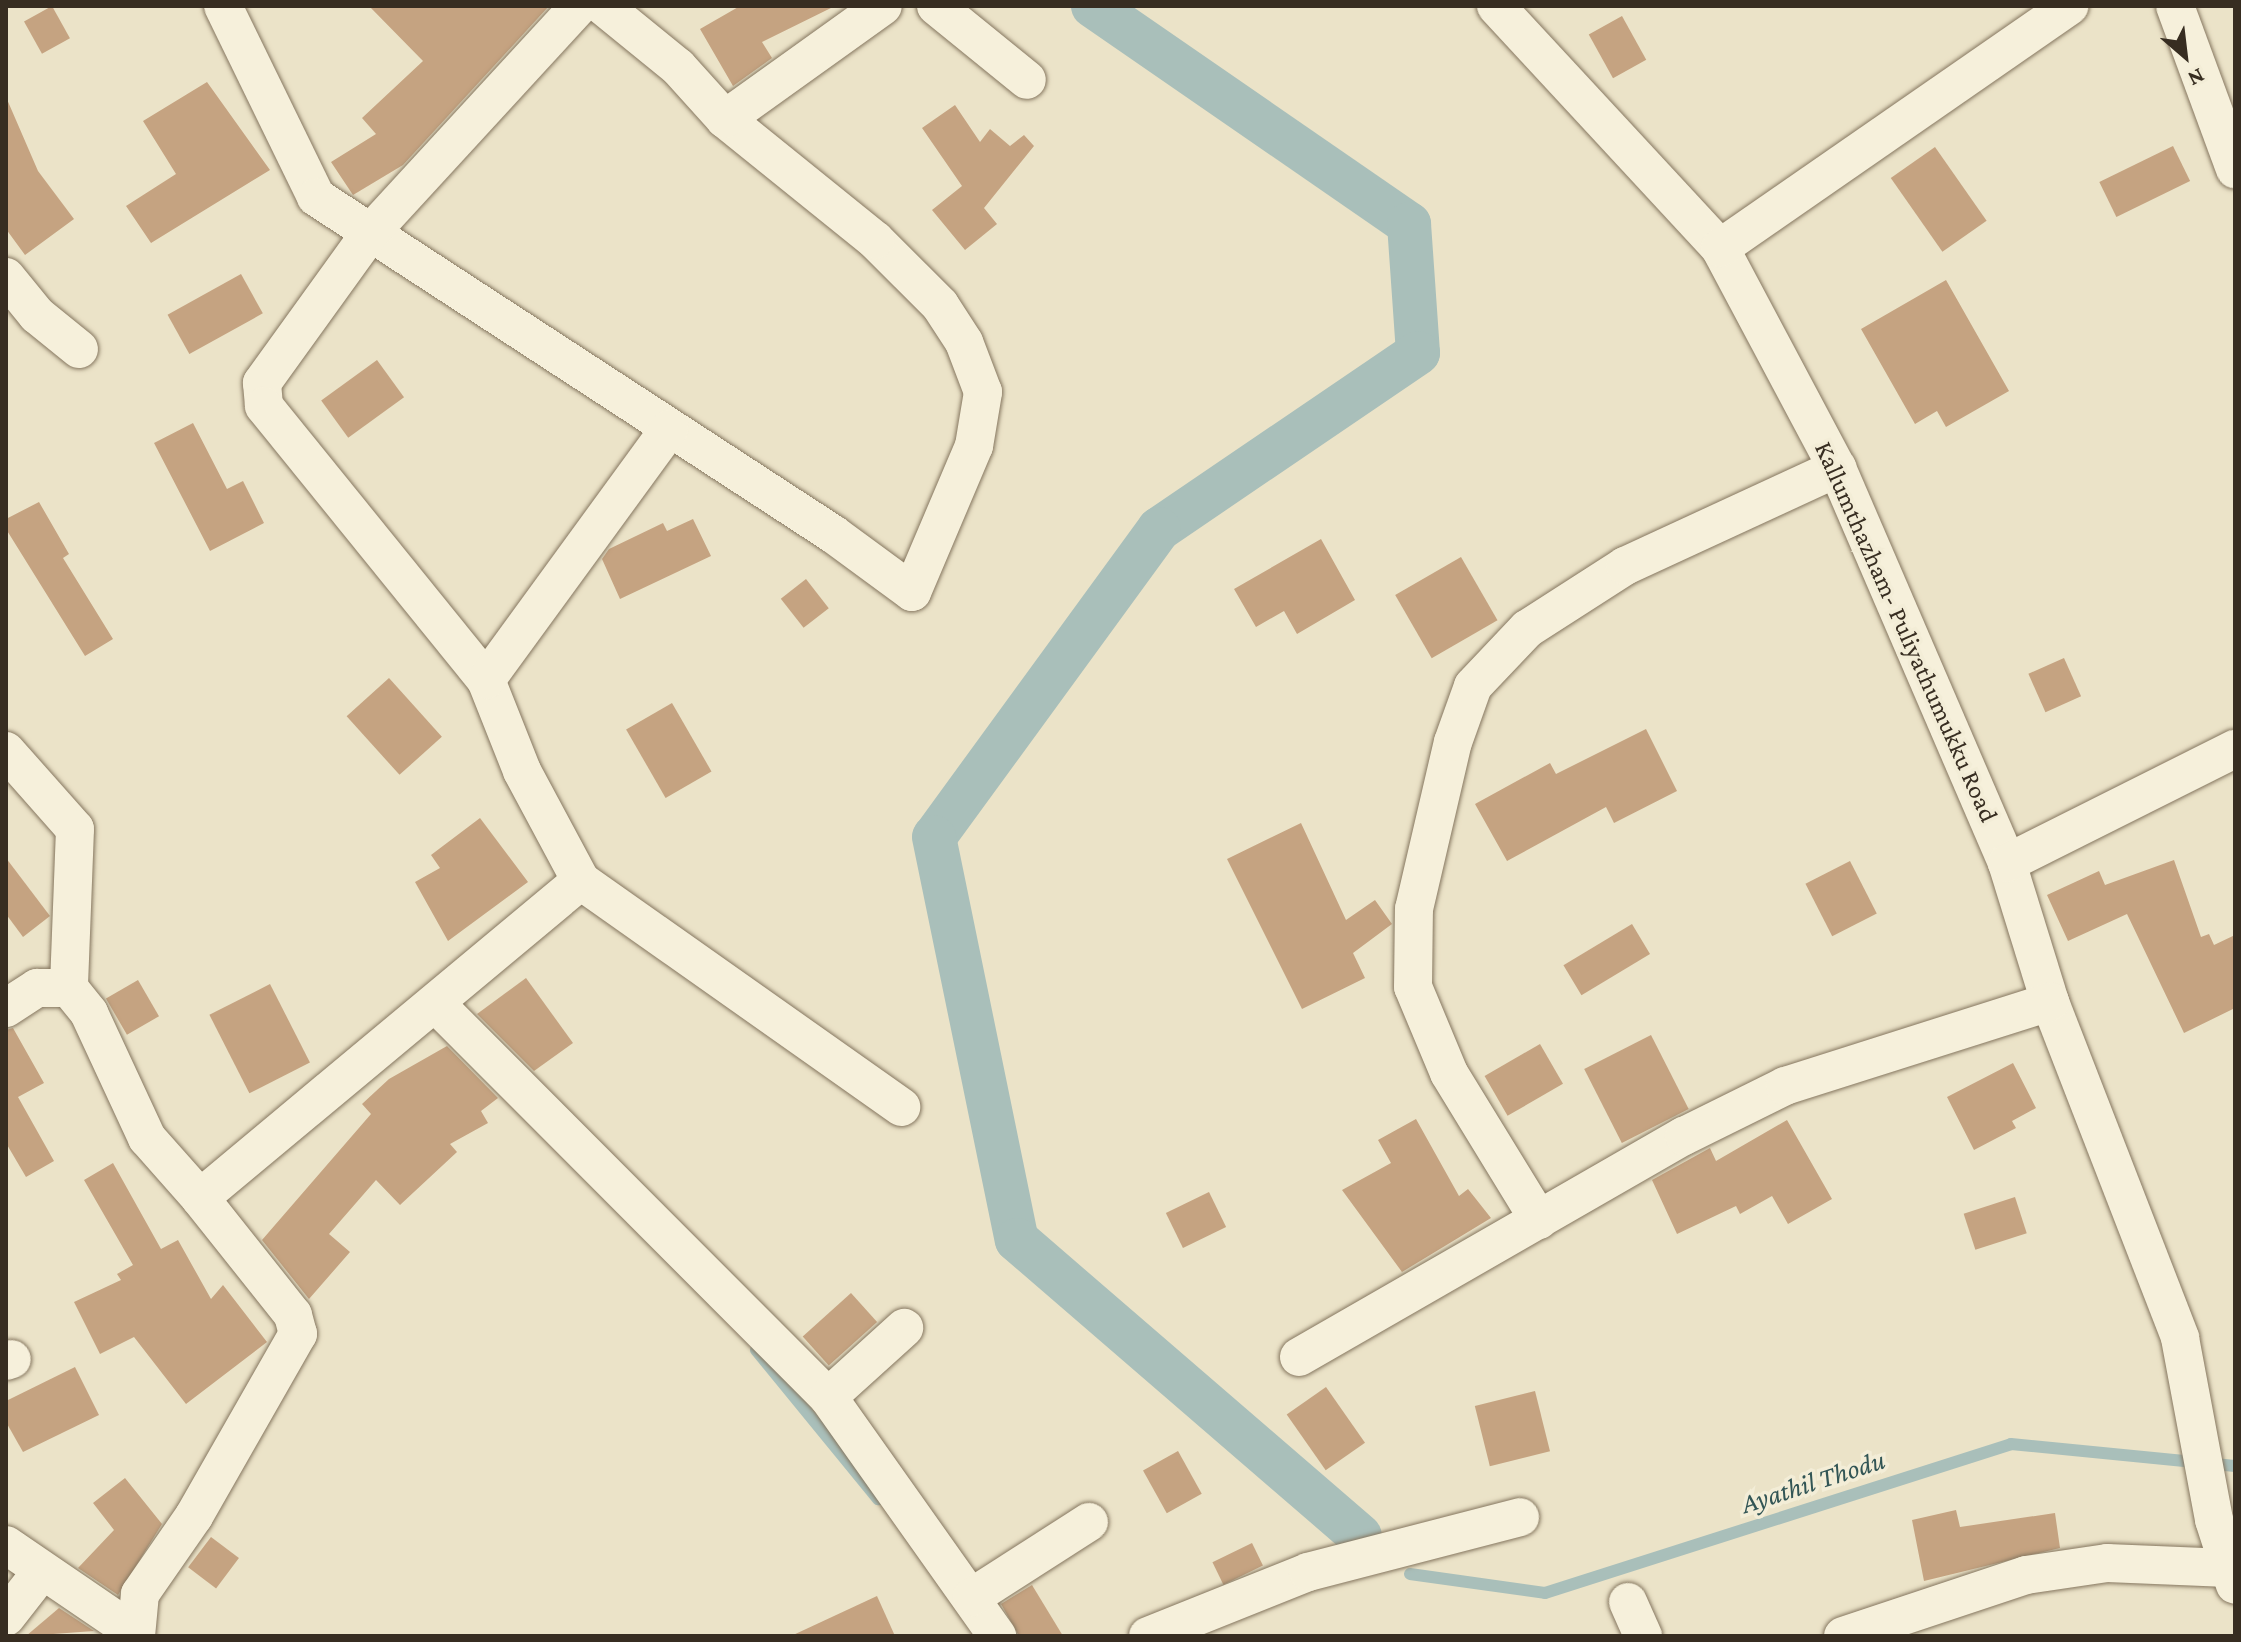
<!DOCTYPE html>
<html>
<head>
<meta charset="utf-8">
<style>
	body { margin:0 }
	#map { position:relative; width:2241px; height:1642px; overflow:hidden; background:#ebe3c8; font-family:"Crimson Pro",serif }
	div>[style] { position:absolute }
	.stream>* { height:12px; margin:-6px; padding:0 6px; transform-origin:6px; border-radius:6px; background:#a9bfba }
	.canal>* { height:44px; margin:-22px; padding:0 22px; transform-origin:22px; border-radius:22px; background:#a9bfba }
	.building>* { inset:0; background:#c5a381; transform-origin:0 0 }
	.roads { filter:drop-shadow(0 0 2px #85765f) drop-shadow(0 0 2px #85765f) }
	.street>* { height:38px; margin:-19px; padding:0 19px; transform-origin:19px; border-radius:19px; background:#f6f0db }
	span { translate:-50% -50%; white-space:nowrap; text-align:center; line-height:1.15; -webkit-text-stroke:7px #f3edd7; paint-order:stroke }
	.street-label { font-size:26px; color:#372d21 }
	.water-label { font-size:28px; color:#325555; font-style:italic }
	.frame { position:absolute; inset:0; border:8px solid #372d21; pointer-events:none }
	.north { position:absolute; left:2145px; top:16px; width:80px; height:80px; -webkit-text-stroke:6px #f3edd7; paint-order:stroke; rotate:152deg; font-size:22px; font-weight:700; line-height:32px; text-align:center; color:#372d21 }
	.north::after { content:''; display:block; margin:auto; width:28px; height:36px; background:#372d21; clip-path:polygon(50% 0,100% 100%,50% 72%,0 100%) }
</style>
</head>
<body>
<div id="map">
	<div class="stream">
		<div style="left:756px;top:1350px;width:193px;rotate:50.7deg"></div>
		<div style="left:1410px;top:1574px;width:136px;rotate:8deg"></div>
		<div style="left:1545px;top:1593px;width:489px;rotate:-17.7deg"></div>
		<div style="left:2011px;top:1444px;width:225px;rotate:5.6deg"></div>
	</div>
	<div class="canal">
		<div style="left:1093px;top:6px;width:384px;rotate:34.6deg"></div>
		<div style="left:1409px;top:224px;width:129px;rotate:86deg"></div>
		<div style="left:1418px;top:353px;width:313px;rotate:145.8deg"></div>
		<div style="left:1159px;top:529px;width:381px;rotate:126.1deg"></div>
		<div style="left:934px;top:837px;width:411px;rotate:78.4deg"></div>
		<div style="left:1017px;top:1240px;width:453px;rotate:40.8deg"></div>
	</div>
	<div class="building">
		<div style="left:52px;top:6px;width:37px;height:32px;rotate:61deg"></div>
		<div style="clip-path:polygon(369px 6px,549px 6px,403px 165px,353px 195px,331px 162px,376px 134px,362px 118px,423px 61px)"></div>
		<div style="clip-path:polygon(740px 6px,835px 6px,762px 42px,772px 58px,733px 86px,700px 29px)"></div>
		<div style="left:1622px;top:16px;width:50px;height:38px;rotate:61deg"></div>
		<div style="clip-path:polygon(207px 82px,270px 170px,151px 243px,126px 206px,176px 174px,143px 121px)"></div>
		<div style="clip-path:polygon(6px 97px,38px 171px,74px 219px,25px 255px,6px 229px)"></div>
		<div style="clip-path:polygon(955px 105px,980px 142px,990px 129px,1010px 146px,1024px 135px,1034px 146px,984px 208px,997px 224px,965px 250px,932px 210px,962px 186px,922px 128px)"></div>
		<div style="left:2173px;top:146px;width:39px;height:82px;rotate:64deg"></div>
		<div style="left:1935px;top:147px;width:90px;height:54px;rotate:55deg"></div>
		<div style="left:241px;top:274px;width:45px;height:84px;rotate:61deg"></div>
		<div style="clip-path:polygon(1946px 280px,2009px 391px,1946px 427px,1937px 411px,1915px 424px,1861px 329px)"></div>
		<div style="left:377px;top:360px;width:46px;height:69px;rotate:54deg"></div>
		<div style="clip-path:polygon(193px 423px,227px 489px,243px 481px,264px 523px,210px 551px,154px 443px)"></div>
		<div style="clip-path:polygon(39px 502px,69px 554px,63px 558px,113px 639px,85px 656px,6px 529px,6px 519px)"></div>
		<div style="clip-path:polygon(693px 519px,711px 556px,620px 599px,602px 559px,609px 549px,663px 523px,667px 531px)"></div>
		<div style="clip-path:polygon(1321px 539px,1355px 600px,1297px 634px,1284px 611px,1256px 627px,1234px 589px)"></div>
		<div style="left:1461px;top:557px;width:73px;height:76px;rotate:60deg"></div>
		<div style="left:806px;top:579px;width:37px;height:32px;rotate:52deg"></div>
		<div style="left:2064px;top:658px;width:42px;height:39px;rotate:66deg"></div>
		<div style="left:389px;top:678px;width:79px;height:57px;rotate:48deg"></div>
		<div style="left:672px;top:703px;width:79px;height:53px;rotate:60deg"></div>
		<div style="clip-path:polygon(1646px 729px,1677px 791px,1614px 823px,1606px 807px,1507px 861px,1475px 804px,1550px 763px,1556px 774px)"></div>
		<div style="clip-path:polygon(480px 818px,528px 882px,448px 941px,415px 882px,440px 868px,431px 855px)"></div>
		<div style="clip-path:polygon(1301px 823px,1346px 920px,1375px 900px,1392px 924px,1353px 953px,1365px 978px,1302px 1009px,1227px 859px)"></div>
		<div style="clip-path:polygon(6px 858px,50px 916px,23px 937px,6px 914px)"></div>
		<div style="clip-path:polygon(2174px 860px,2201px 937px,2209px 934px,2214px 945px,2235px 935px,2235px 1008px,2184px 1033px,2127px 914px,2068px 941px,2047px 895px,2099px 871px,2105px 885px)"></div>
		<div style="left:1850px;top:861px;width:59px;height:50px;rotate:63deg"></div>
		<div style="left:1632px;top:924px;width:35px;height:80px;rotate:59deg"></div>
		<div style="clip-path:polygon(526px 978px,573px 1043px,534px 1071px,477px 1014px)"></div>
		<div style="left:138px;top:980px;width:42px;height:37px;rotate:60deg"></div>
		<div style="left:270px;top:984px;width:88px;height:68px;rotate:63deg"></div>
		<div style="clip-path:polygon(13px 1028px,44px 1083px,18px 1097px,54px 1161px,26px 1177px,6px 1143px,6px 1030px)"></div>
		<div style="left:1651px;top:1035px;width:83px;height:75px;rotate:63deg"></div>
		<div style="left:1540px;top:1044px;width:46px;height:64px;rotate:60deg"></div>
		<div style="clip-path:polygon(447px 1046px,498px 1098px,481px 1111px,488px 1123px,450px 1144px,457px 1152px,400px 1205px,376px 1180px,329px 1234px,350px 1252px,309px 1299px,262px 1240px,371px 1114px,362px 1104px,389px 1079px)"></div>
		<div style="clip-path:polygon(2013px 1063px,2036px 1108px,2012px 1121px,2016px 1128px,1974px 1150px,1947px 1097px)"></div>
		<div style="clip-path:polygon(1416px 1119px,1459px 1196px,1468px 1189px,1491px 1218px,1402px 1272px,1342px 1190px,1391px 1163px,1378px 1140px)"></div>
		<div style="clip-path:polygon(1787px 1120px,1832px 1199px,1788px 1224px,1772px 1196px,1740px 1214px,1736px 1206px,1677px 1234px,1652px 1180px,1710px 1148px,1716px 1161px)"></div>
		<div style="clip-path:polygon(113px 1163px,161px 1249px,178px 1240px,211px 1299px,223px 1285px,267px 1342px,186px 1404px,134px 1337px,100px 1354px,74px 1302px,121px 1280px,117px 1274px,133px 1265px,84px 1180px)"></div>
		<div style="left:1209px;top:1192px;width:39px;height:48px;rotate:64deg"></div>
		<div style="left:2015px;top:1197px;width:38px;height:54px;rotate:72deg"></div>
		<div style="left:851px;top:1293px;width:39px;height:65px;rotate:48deg"></div>
		<div style="clip-path:polygon(75px 1367px,99px 1415px,23px 1452px,6px 1422px,6px 1401px)"></div>
		<div style="left:1326px;top:1387px;width:68px;height:48px;rotate:55deg"></div>
		<div style="left:1535px;top:1391px;width:62px;height:62px;rotate:76deg"></div>
		<div style="left:1178px;top:1451px;width:49px;height:40px;rotate:61deg"></div>
		<div style="clip-path:polygon(125px 1478px,162px 1524px,118px 1595px,78px 1568px,114px 1530px,93px 1503px)"></div>
		<div style="clip-path:polygon(1956px 1510px,1960px 1527px,2055px 1513px,2060px 1548px,1924px 1581px,1912px 1520px)"></div>
		<div style="left:211px;top:1537px;width:35px;height:38px;rotate:37deg"></div>
		<div style="left:1252px;top:1543px;width:25px;height:44px;rotate:64deg"></div>
		<div style="clip-path:polygon(1032px 1585px,1063px 1636px,1019px 1636px,1001px 1604px)"></div>
		<div style="clip-path:polygon(877px 1596px,895px 1636px,791px 1636px)"></div>
		<div style="clip-path:polygon(59px 1608px,94px 1631px,26px 1636px)"></div>
	</div>
	<div class="roads">
		<div class="street">
			<div style="left:223px;top:6px;width:212px;rotate:64deg"></div>
			<div style="left:316px;top:197px;width:617px;rotate:33.1deg"></div>
			<div style="left:833px;top:534px;width:98px;rotate:36.3deg"></div>
			<div style="left:912px;top:592px;width:159px;rotate:-67deg"></div>
			<div style="left:974px;top:446px;width:55px;rotate:-80.5deg"></div>
			<div style="left:983px;top:392px;width:53px;rotate:-110.8deg"></div>
			<div style="left:964px;top:342px;width:44px;rotate:-123deg"></div>
			<div style="left:940px;top:305px;width:92px;rotate:-135deg"></div>
			<div style="left:875px;top:240px;width:193px;rotate:-141.1deg"></div>
			<div style="left:579px;top:6px;width:309px;rotate:132.6deg"></div>
			<div style="left:370px;top:233px;width:185px;rotate:125.8deg"></div>
			<div style="left:262px;top:383px;width:23px;rotate:85deg"></div>
			<div style="left:264px;top:406px;width:353px;rotate:51deg"></div>
			<div style="left:486px;top:680px;width:98px;rotate:68.4deg"></div>
			<div style="left:522px;top:771px;width:125px;rotate:61.8deg"></div>
			<div style="left:581px;top:881px;width:392px;rotate:35.2deg"></div>
			<div style="left:603px;top:6px;width:97px;rotate:39.1deg"></div>
			<div style="left:678px;top:67px;width:70px;rotate:47.9deg"></div>
			<div style="left:725px;top:119px;width:194px;rotate:-35.6deg"></div>
			<div style="left:936px;top:6px;width:117px;rotate:39.1deg"></div>
			<div style="left:1496px;top:6px;width:330px;rotate:47.2deg"></div>
			<div style="left:1720px;top:248px;width:249px;rotate:62deg"></div>
			<div style="left:1837px;top:468px;width:430px;rotate:66.7deg"></div>
			<div style="left:2007px;top:863px;width:145px;rotate:72.8deg"></div>
			<div style="left:2050px;top:1002px;width:360px;rotate:68.8deg"></div>
			<div style="left:2180px;top:1338px;width:185px;rotate:79.4deg"></div>
			<div style="left:2214px;top:1520px;width:68px;rotate:72.1deg"></div>
			<div style="left:2175px;top:6px;width:174px;rotate:69.8deg"></div>
			<div style="left:1720px;top:248px;width:425px;rotate:-34.7deg"></div>
			<div style="left:6px;top:277px;width:49px;rotate:50.8deg"></div>
			<div style="left:37px;top:315px;width:54px;rotate:39deg"></div>
			<div style="left:486px;top:680px;width:311px;rotate:-53.9deg"></div>
			<div style="left:6px;top:751px;width:104px;rotate:48.5deg"></div>
			<div style="left:75px;top:829px;width:159px;rotate:92.2deg"></div>
			<div style="left:2007px;top:863px;width:255px;rotate:-26.6deg"></div>
			<div style="left:437px;top:1005px;width:554px;rotate:45.07deg"></div>
			<div style="left:828px;top:1397px;width:293px;rotate:54.7deg"></div>
			<div style="left:6px;top:1008px;width:37px;rotate:-33deg"></div>
			<div style="left:37px;top:988px;width:32px"></div>
			<div style="left:69px;top:988px;width:32px;rotate:51deg"></div>
			<div style="left:89px;top:1013px;width:138px;rotate:65.1deg"></div>
			<div style="left:147px;top:1138px;width:80px;rotate:48.5deg"></div>
			<div style="left:200px;top:1198px;width:496px;rotate:-39.8deg"></div>
			<div style="left:1539px;top:1220px;width:172px;rotate:-121.5deg"></div>
			<div style="left:1449px;top:1073px;width:93px;rotate:-112.7deg"></div>
			<div style="left:1413px;top:987px;width:78px;rotate:-89.3deg"></div>
			<div style="left:1414px;top:909px;width:171px;rotate:-76.9deg"></div>
			<div style="left:1453px;top:742px;width:59px;rotate:-70.3deg"></div>
			<div style="left:1473px;top:686px;width:79px;rotate:-46.5deg"></div>
			<div style="left:1527px;top:629px;width:117px;rotate:-32.7deg"></div>
			<div style="left:1625px;top:566px;width:234px;rotate:-24.8deg"></div>
			<div style="left:1299px;top:1357px;width:444px;rotate:-29.9deg"></div>
			<div style="left:1684px;top:1136px;width:113px;rotate:-26.3deg"></div>
			<div style="left:1785px;top:1086px;width:278px;rotate:-17.6deg"></div>
			<div style="left:6px;top:1361px;width:6px;rotate:-18deg"></div>
			<div style="left:828px;top:1397px;width:103px;rotate:-42.2deg"></div>
			<div style="left:6px;top:1545px;width:156px;rotate:34.3deg"></div>
			<div style="left:972px;top:1597px;width:139px;rotate:-32.7deg"></div>
			<div style="left:1628px;top:1602px;width:37px;rotate:66deg"></div>
			<div style="left:6px;top:1617px;width:58px;rotate:-52deg"></div>
			<div style="left:136px;top:1636px;width:42px;rotate:-84.6deg"></div>
			<div style="left:140px;top:1594px;width:95px;rotate:-55.3deg"></div>
			<div style="left:194px;top:1516px;width:210px;rotate:-60.3deg"></div>
			<div style="left:298px;top:1334px;width:20px;rotate:-105deg"></div>
			<div style="left:293px;top:1315px;width:149px;rotate:-128.5deg"></div>
			<div style="left:1148px;top:1636px;width:172px;rotate:-21.8deg"></div>
			<div style="left:1308px;top:1572px;width:219px;rotate:-14.5deg"></div>
			<div style="left:1843px;top:1636px;width:193px;rotate:-18.4deg"></div>
			<div style="left:2026px;top:1575px;width:82px;rotate:-8.4deg"></div>
			<div style="left:2107px;top:1563px;width:121px;rotate:2.4deg"></div>
		</div>
	</div>
	<div class="street-label">
		<span style="left:1906px;top:632px;rotate:66deg">Kallumthazham- Puliyathumukku Road</span>
	</div>
	<div class="water-label">
		<span style="left:1813px;top:1482px;rotate:-18deg">Ayathil Thodu</span>
	</div>
	<div class="frame"></div>
	<div class="north">N</div>
</div>
</body>
</html>
